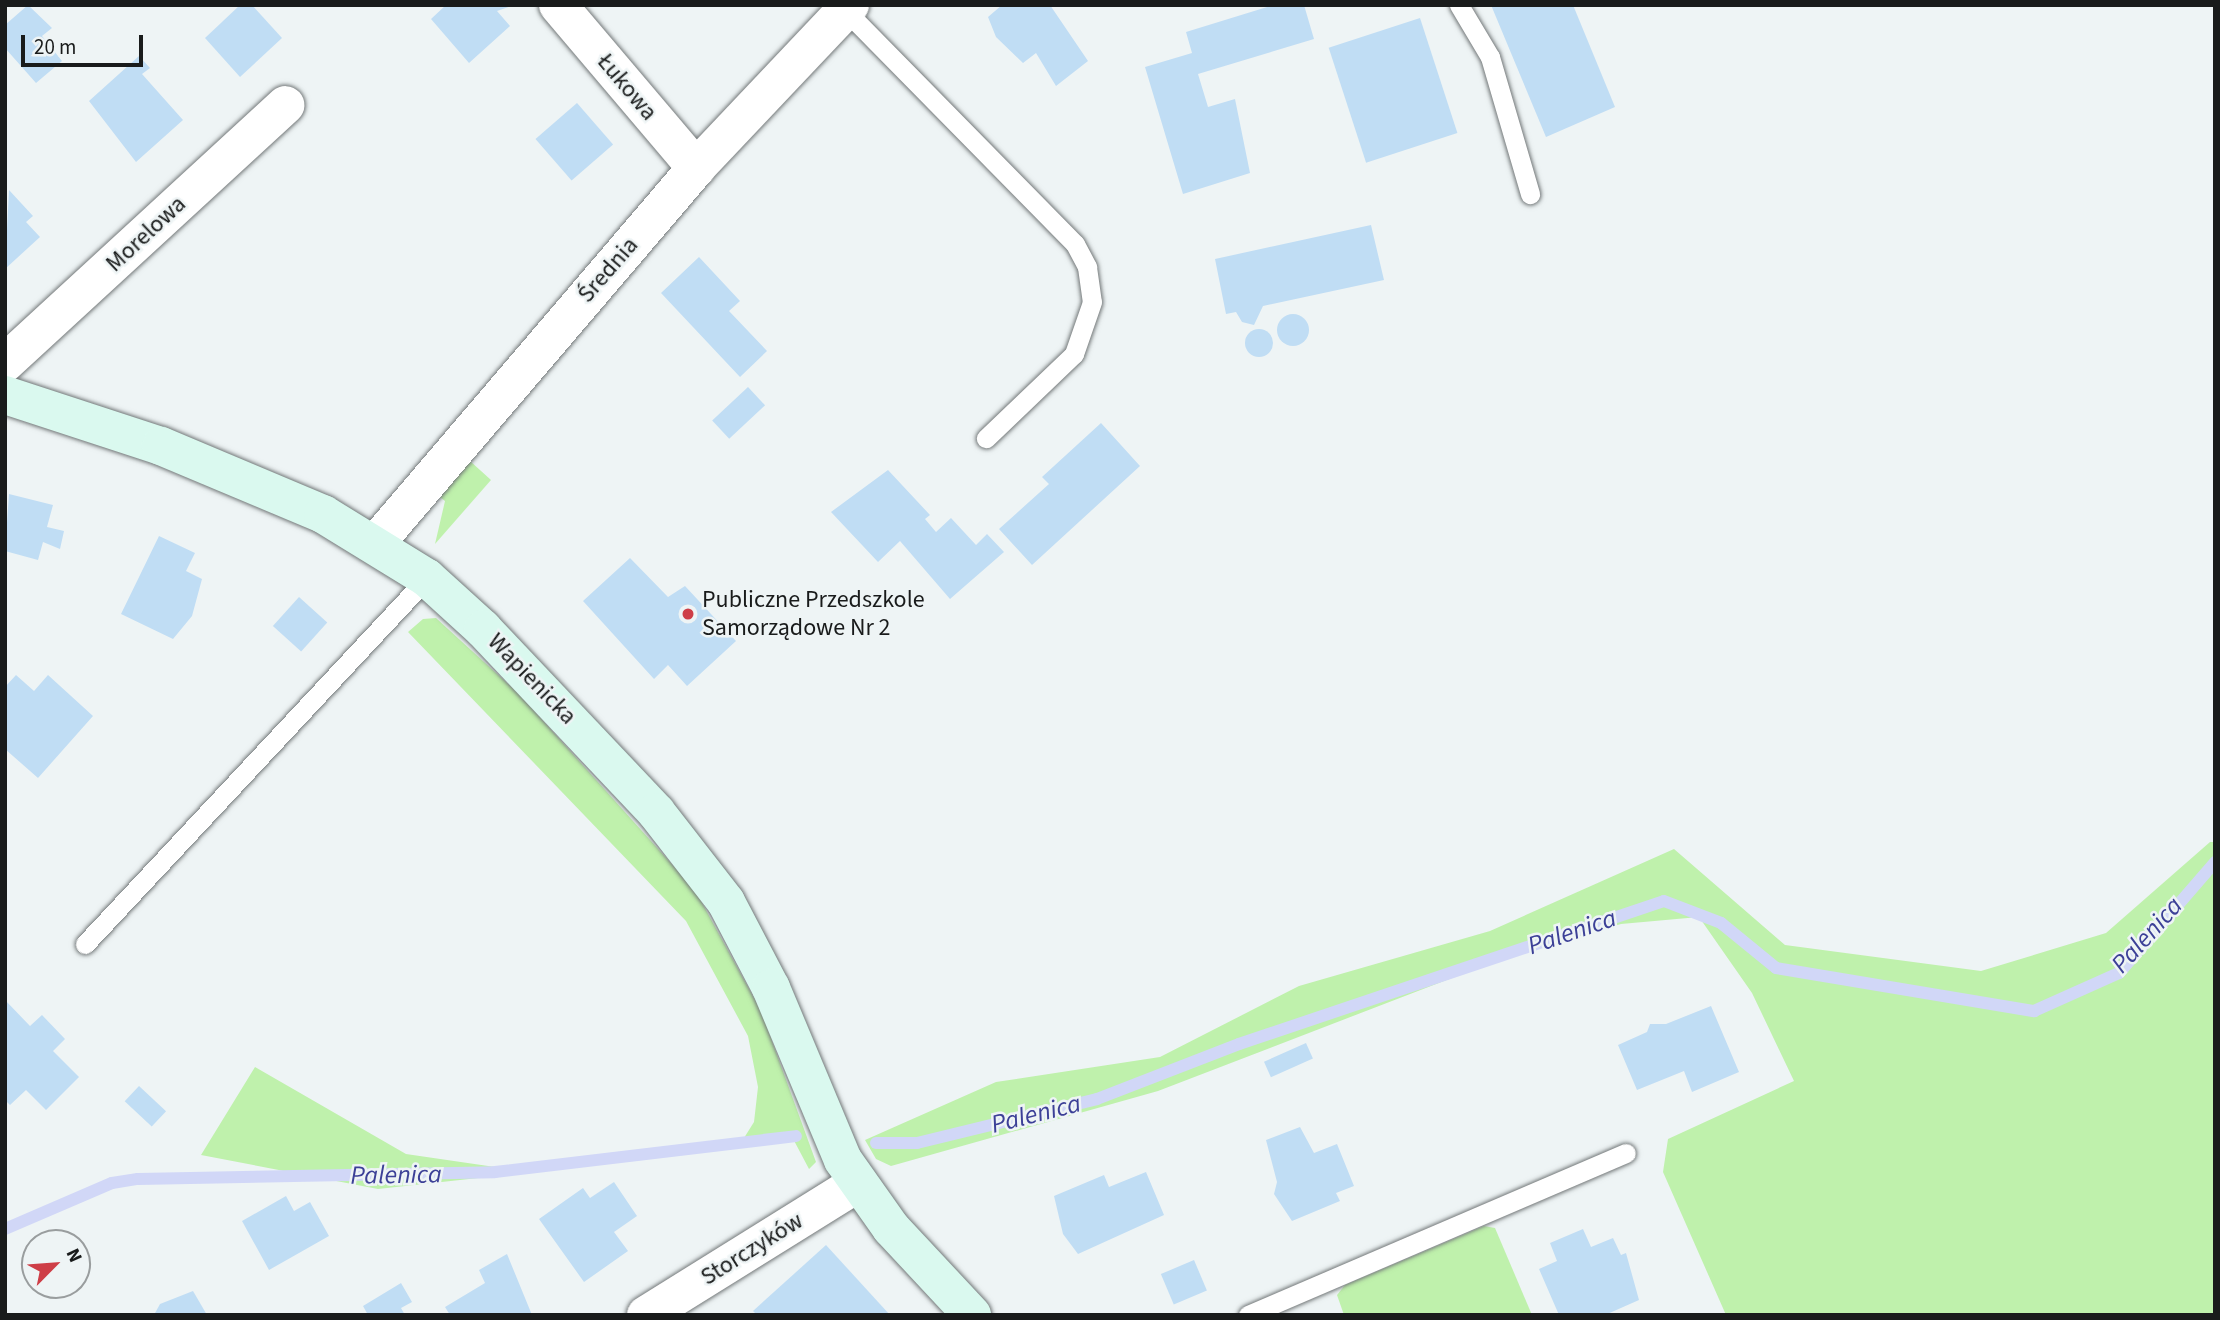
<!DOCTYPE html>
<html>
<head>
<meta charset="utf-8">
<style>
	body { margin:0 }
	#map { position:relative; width:2220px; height:1320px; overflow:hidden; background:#eef4f5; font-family:"Source Sans 3",sans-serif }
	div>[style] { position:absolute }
	.green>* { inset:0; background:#bff1ac }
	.stream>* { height:12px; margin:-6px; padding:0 6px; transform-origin:6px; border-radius:6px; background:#d1d7f7 }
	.building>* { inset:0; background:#c0ddf4; transform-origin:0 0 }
	.round { border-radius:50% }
	.roads { filter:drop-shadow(0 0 2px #737879) drop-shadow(0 0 2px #737879) }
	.lane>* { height:19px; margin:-9.5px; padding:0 9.5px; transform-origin:9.5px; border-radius:9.5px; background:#fff }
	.street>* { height:38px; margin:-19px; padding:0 19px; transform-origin:19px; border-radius:19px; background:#fff }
	.secondary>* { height:38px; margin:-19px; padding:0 19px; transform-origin:19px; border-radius:19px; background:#daf9ef }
	.dots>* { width:19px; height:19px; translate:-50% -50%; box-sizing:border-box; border:4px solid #eef4f5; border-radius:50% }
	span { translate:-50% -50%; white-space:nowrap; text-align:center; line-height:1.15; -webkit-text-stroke:5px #eef4f5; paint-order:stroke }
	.street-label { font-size:24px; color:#191b1b }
	.poi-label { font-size:24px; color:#191b1b }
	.left { translate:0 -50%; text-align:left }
	.water-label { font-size:26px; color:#3c4097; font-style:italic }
	.frame { position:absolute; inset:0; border:7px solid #191b1b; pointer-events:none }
	.north { position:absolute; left:21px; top:1229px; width:70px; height:70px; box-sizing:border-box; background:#eef4f5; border:2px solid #999d9e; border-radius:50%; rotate:65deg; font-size:19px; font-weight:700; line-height:28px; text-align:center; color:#191b1b }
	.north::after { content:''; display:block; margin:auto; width:24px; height:32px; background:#ce3e47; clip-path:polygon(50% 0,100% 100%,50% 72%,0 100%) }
	.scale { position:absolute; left:21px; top:35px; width:122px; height:32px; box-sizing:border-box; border:4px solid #191b1b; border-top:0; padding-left:9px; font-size:21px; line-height:24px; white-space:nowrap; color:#191b1b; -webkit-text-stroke:5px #eef4f5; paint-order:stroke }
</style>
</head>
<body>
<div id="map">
	<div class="green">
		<div style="clip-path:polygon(470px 461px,491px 480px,435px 544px,445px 501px,436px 494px)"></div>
		<div style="clip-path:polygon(436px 618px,518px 693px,695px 890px,761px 1011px,816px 1162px,809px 1169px,790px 1133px,744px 1138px,754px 1122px,758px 1087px,748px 1036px,686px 921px,408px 632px,423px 619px)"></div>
		<div style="clip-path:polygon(2210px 842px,2215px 842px,2215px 1315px,1726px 1315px,1663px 1172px,1668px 1139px,1794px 1081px,1752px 993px,1699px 917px,1621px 924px,1496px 961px,1158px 1091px,891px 1166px,876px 1159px,865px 1140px,996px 1082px,1160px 1057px,1299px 986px,1490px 931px,1674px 849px,1785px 945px,1981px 971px,2106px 933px)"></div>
		<div style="clip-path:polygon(255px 1067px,406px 1154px,495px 1167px,595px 1155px,596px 1165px,378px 1189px,201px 1155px)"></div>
		<div style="clip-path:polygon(1484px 1226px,1495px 1228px,1532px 1315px,1344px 1315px,1337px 1295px,1345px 1285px)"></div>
	</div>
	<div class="stream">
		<div style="left:876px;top:1143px;width:41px"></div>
		<div style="left:917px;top:1143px;width:185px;rotate:-13.7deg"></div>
		<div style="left:1097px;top:1099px;width:152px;rotate:-21.2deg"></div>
		<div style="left:1239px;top:1044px;width:448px;rotate:-18.6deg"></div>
		<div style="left:1664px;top:901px;width:61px;rotate:21.1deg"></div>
		<div style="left:1721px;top:923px;width:71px;rotate:39.3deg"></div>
		<div style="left:1776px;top:968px;width:262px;rotate:9.5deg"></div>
		<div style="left:2034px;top:1011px;width:93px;rotate:-24.1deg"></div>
		<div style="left:2119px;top:973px;width:147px;rotate:-49.1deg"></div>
		<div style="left:5px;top:1229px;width:116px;rotate:-23.3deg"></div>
		<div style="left:112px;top:1183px;width:26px;rotate:-9deg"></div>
		<div style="left:138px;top:1179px;width:357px;rotate:-1.1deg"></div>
		<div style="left:495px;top:1172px;width:303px;rotate:-6.8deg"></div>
	</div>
	<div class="building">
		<div style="clip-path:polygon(28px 5px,52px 28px,42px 36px,62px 61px,36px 83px,5px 48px,5px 25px)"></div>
		<div style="clip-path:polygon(240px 5px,252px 5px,282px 38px,240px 77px,205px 38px)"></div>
		<div style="clip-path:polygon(446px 5px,514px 5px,497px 11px,510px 26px,469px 63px,431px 19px)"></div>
		<div style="clip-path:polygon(1002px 5px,1050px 5px,1088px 61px,1056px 86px,1036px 53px,1023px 63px,996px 37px,988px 17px)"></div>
		<div style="clip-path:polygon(1274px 5px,1304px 5px,1314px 39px,1198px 74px,1208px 107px,1235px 99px,1250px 173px,1183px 194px,1145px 67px,1192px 53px,1186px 32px)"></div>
		<div style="clip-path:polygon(1491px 5px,1573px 5px,1615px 107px,1546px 137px)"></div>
		<div style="left:1420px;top:18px;width:121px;height:96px;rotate:72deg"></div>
		<div style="clip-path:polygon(139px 56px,150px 68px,142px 74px,183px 120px,136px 162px,89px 101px)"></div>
		<div style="left:577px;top:103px;width:55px;height:55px;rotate:49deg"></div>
		<div style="clip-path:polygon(9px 190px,33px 216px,26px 222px,40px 237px,5px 269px)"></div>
		<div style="clip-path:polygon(1371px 225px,1384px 280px,1263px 306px,1254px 325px,1242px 322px,1236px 312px,1226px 314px,1215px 259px)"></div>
		<div style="clip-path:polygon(699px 257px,740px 301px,729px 311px,767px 351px,740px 377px,661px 293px)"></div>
		<div class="round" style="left:1277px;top:314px;width:32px;height:32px"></div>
		<div class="round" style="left:1245px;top:329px;width:28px;height:28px"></div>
		<div style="left:748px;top:387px;width:25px;height:49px;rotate:47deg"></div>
		<div style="clip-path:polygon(1101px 423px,1140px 466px,1032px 565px,999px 529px,1049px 484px,1042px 477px)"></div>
		<div style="clip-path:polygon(888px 470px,930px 515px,925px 519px,936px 532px,951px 518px,976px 545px,987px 534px,1004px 552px,950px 599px,900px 541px,878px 562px,831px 512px)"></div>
		<div style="clip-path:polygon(9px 494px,53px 505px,47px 527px,64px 531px,60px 549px,43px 542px,38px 560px,5px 551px)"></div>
		<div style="clip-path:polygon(159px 536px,195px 553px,186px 571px,202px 579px,192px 616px,173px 639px,121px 614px)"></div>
		<div style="clip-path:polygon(630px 558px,668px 597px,685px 586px,736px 641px,687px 686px,668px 665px,654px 679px,583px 601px)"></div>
		<div style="left:299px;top:597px;width:38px;height:39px;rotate:42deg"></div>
		<div style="clip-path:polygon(16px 675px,34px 691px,48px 675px,93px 716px,38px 778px,5px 749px,5px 687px)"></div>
		<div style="clip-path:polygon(5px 1000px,30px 1026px,42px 1015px,65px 1039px,53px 1051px,79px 1077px,46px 1110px,26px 1090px,10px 1105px,5px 1100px)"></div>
		<div style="clip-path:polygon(1711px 1006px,1739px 1072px,1692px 1092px,1684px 1071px,1637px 1090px,1618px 1045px,1647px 1032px,1650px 1024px,1666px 1024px)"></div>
		<div style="left:1306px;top:1043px;width:17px;height:46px;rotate:66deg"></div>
		<div style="left:139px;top:1086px;width:37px;height:21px;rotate:43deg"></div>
		<div style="clip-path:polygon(1300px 1127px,1314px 1153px,1337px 1144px,1354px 1186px,1336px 1193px,1340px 1201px,1292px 1221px,1274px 1194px,1277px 1182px,1266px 1140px)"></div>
		<div style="clip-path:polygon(1146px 1172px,1164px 1215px,1078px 1254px,1063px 1234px,1054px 1196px,1104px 1175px,1109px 1187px)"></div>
		<div style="clip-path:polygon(614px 1182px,637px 1216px,614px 1232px,628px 1251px,584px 1282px,539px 1219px,583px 1188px,590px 1198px)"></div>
		<div style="clip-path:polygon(286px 1196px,294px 1211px,310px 1202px,329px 1236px,269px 1270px,242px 1221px)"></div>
		<div style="clip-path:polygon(1583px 1229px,1591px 1247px,1613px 1238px,1621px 1255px,1626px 1253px,1639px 1300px,1605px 1315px,1559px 1315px,1539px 1269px,1557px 1261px,1550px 1243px)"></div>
		<div style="clip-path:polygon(826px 1245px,890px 1315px,757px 1315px,753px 1311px)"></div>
		<div style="clip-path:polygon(507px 1254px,532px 1315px,450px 1315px,445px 1307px,485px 1283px,479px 1270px)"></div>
		<div style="left:1194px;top:1260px;width:33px;height:36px;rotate:67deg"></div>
		<div style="clip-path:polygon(401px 1283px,412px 1302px,401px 1308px,405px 1315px,368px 1315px,363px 1306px)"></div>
		<div style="clip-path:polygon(193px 1291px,207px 1315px,154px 1315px,160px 1304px)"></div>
	</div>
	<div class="roads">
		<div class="lane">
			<div style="left:1459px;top:5px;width:61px;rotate:59.2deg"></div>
			<div style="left:1490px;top:57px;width:143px;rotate:73.7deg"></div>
			<div style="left:845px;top:10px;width:328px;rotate:45.5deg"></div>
			<div style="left:1075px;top:244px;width:26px;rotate:62deg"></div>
			<div style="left:1087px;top:267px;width:35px;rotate:82deg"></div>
			<div style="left:1092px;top:302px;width:55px;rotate:109.1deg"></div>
			<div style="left:1074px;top:354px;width:122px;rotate:136.3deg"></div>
			<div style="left:85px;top:944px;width:501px;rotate:-46.94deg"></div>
			<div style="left:1248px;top:1315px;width:411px;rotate:-23.2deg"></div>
		</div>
		<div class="street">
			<div style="left:558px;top:5px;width:214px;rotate:49.7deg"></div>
			<div style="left:5px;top:363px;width:381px;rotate:-42.6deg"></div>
			<div style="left:376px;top:543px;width:493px;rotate:-49.5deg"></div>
			<div style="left:696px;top:168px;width:224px;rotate:-46.6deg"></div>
			<div style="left:646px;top:1315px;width:250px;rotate:-31.9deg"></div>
		</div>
		<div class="secondary">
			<div style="left:5px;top:395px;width:164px;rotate:18.1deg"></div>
			<div style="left:161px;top:446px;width:176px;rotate:22.8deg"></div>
			<div style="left:323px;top:514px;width:122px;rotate:31.6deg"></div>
			<div style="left:427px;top:578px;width:76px;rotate:42.3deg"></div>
			<div style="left:483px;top:629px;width:252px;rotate:46.6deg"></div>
			<div style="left:656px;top:812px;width:114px;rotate:52.1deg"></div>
			<div style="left:726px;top:902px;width:97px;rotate:62.4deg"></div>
			<div style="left:771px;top:988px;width:186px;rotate:67.3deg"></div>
			<div style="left:843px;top:1160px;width:83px;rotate:54.8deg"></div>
			<div style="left:891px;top:1228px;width:119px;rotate:47deg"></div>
		</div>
	</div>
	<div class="dots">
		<div style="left:688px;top:614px;background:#ce3e47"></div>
	</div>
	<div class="street-label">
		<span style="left:627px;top:87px;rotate:50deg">Łukowa</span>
		<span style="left:146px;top:234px;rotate:-43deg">Morelowa</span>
		<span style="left:608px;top:270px;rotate:-49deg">Średnia</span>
		<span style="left:532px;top:679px;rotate:46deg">Wapienicka</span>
		<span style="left:752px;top:1249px;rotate:-32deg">Storczyków</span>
	</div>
	<div class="poi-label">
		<span class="left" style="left:702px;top:614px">Publiczne Przedszkole<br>Samorządowe Nr 2</span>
	</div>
	<div class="water-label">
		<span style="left:1572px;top:932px;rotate:-19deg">Palenica</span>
		<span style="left:2147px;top:935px;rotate:-48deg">Palenica</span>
		<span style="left:1036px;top:1114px;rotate:-14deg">Palenica</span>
		<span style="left:396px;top:1175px;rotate:-1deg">Palenica</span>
	</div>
	<div class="frame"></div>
	<div class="north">N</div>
	<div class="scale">20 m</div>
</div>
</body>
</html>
